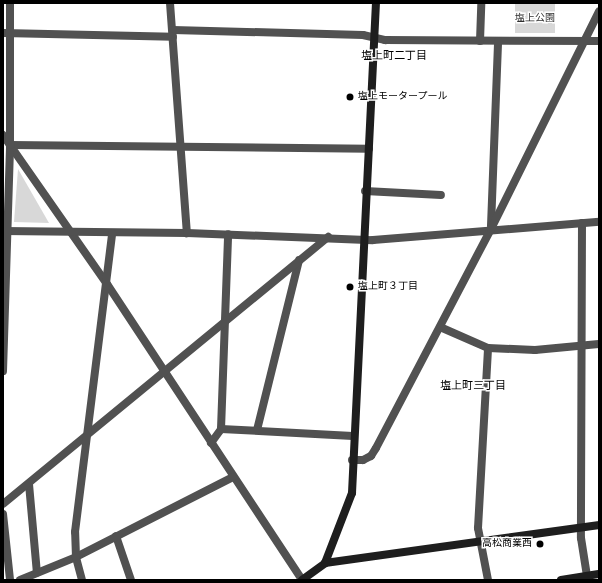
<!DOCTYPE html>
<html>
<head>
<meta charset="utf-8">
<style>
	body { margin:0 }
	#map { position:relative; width:602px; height:583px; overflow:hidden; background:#fff; font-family:Overpass,"Noto Sans JP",sans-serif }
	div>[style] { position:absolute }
	.green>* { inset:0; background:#d8d8d8; transform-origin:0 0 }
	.street>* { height:8px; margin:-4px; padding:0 4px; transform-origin:4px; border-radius:4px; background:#515151 }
	.secondary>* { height:8px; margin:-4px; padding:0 4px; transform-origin:4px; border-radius:4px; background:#1e1e1e }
	.dots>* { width:11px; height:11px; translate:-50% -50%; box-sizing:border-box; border:2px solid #fff; border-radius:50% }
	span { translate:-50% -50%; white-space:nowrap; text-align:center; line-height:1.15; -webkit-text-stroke:3px #fff; paint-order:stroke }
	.park-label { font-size:10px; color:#2f2f2f }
	.poi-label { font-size:10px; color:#000 }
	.left { translate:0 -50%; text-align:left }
	.right { translate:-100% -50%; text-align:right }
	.neighbourhood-label { font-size:11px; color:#000 }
	.frame { position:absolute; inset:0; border:4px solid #000; pointer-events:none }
</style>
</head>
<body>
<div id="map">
	<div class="green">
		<div style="left:515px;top:3px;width:40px;height:30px"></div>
		<div style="clip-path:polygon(18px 169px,49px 223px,14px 222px)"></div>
	</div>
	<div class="street">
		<div style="left:170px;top:3px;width:231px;rotate:85.8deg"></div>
		<div style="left:173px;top:30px;width:190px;rotate:1.5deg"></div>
		<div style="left:363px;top:35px;width:23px;rotate:13deg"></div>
		<div style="left:385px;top:40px;width:214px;rotate:0.3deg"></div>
		<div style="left:3px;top:33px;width:170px;rotate:1.3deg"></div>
		<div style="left:480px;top:41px;width:38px;rotate:-88deg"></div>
		<div style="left:3px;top:135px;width:182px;rotate:55.1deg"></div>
		<div style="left:107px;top:284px;width:354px;rotate:56.6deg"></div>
		<div style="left:10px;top:145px;width:359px;rotate:0.6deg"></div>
		<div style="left:365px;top:191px;width:76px;rotate:3deg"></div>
		<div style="left:582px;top:223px;width:315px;rotate:90.2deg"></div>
		<div style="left:581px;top:538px;width:38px;rotate:81deg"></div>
		<div style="left:491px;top:226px;width:185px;rotate:-87.8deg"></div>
		<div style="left:3px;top:231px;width:184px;rotate:0.6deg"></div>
		<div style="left:187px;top:233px;width:186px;rotate:2.2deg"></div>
		<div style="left:373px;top:240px;width:227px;rotate:-4.6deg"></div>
		<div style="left:440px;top:327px;width:52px;rotate:23.6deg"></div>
		<div style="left:488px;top:348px;width:47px;rotate:2.4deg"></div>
		<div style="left:535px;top:350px;width:64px;rotate:-5.4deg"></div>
		<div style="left:3px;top:371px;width:226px;rotate:-88.2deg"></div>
		<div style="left:10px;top:145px;width:142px;rotate:-90deg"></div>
		<div style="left:221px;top:429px;width:195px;rotate:-87.9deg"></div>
		<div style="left:257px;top:430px;width:175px;rotate:-76.1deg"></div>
		<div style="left:211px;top:443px;width:17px;rotate:-54deg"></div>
		<div style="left:221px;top:429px;width:132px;rotate:3deg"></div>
		<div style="left:352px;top:460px;width:11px"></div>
		<div style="left:363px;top:460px;width:9px;rotate:-27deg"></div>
		<div style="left:371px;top:456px;width:9px;rotate:-58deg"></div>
		<div style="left:376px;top:448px;width:247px;rotate:-62.3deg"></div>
		<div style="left:491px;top:229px;width:243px;rotate:-63.6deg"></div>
		<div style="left:29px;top:484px;width:89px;rotate:84.9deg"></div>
		<div style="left:3px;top:504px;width:421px;rotate:-39.4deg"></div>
		<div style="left:3px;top:514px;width:66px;rotate:83.9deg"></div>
		<div style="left:116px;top:536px;width:46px;rotate:71.2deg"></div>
		<div style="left:20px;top:580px;width:61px;rotate:-22.3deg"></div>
		<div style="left:76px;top:557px;width:176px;rotate:-27deg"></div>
		<div style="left:82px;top:580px;width:24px;rotate:-105deg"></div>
		<div style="left:76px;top:557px;width:25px;rotate:-92deg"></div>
		<div style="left:75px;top:532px;width:301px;rotate:-82.9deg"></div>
		<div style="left:488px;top:580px;width:53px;rotate:-100.9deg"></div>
		<div style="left:478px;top:528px;width:180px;rotate:-86.8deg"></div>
	</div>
	<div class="secondary">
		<div style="left:325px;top:563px;width:75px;rotate:-68.9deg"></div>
		<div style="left:352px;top:493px;width:491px;rotate:-87.2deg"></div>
		<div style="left:302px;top:580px;width:29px;rotate:-36deg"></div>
		<div style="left:325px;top:563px;width:277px;rotate:-7.9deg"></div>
		<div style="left:561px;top:580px;width:38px;rotate:-9deg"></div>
	</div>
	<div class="dots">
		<div style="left:350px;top:97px;background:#000"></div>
		<div style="left:350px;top:287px;background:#000"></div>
		<div style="left:540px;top:544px;background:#000"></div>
	</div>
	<div class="park-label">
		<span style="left:535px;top:19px">塩上公園</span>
	</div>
	<div class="poi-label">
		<span class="left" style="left:358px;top:97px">塩上モータープール</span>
		<span class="left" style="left:358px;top:287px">塩上町３丁目</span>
		<span class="right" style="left:532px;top:544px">高松商業西</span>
	</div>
	<div class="neighbourhood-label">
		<span style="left:394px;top:56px">塩上町二丁目</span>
		<span style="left:473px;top:386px">塩上町三丁目</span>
	</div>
	<div class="frame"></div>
</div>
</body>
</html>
